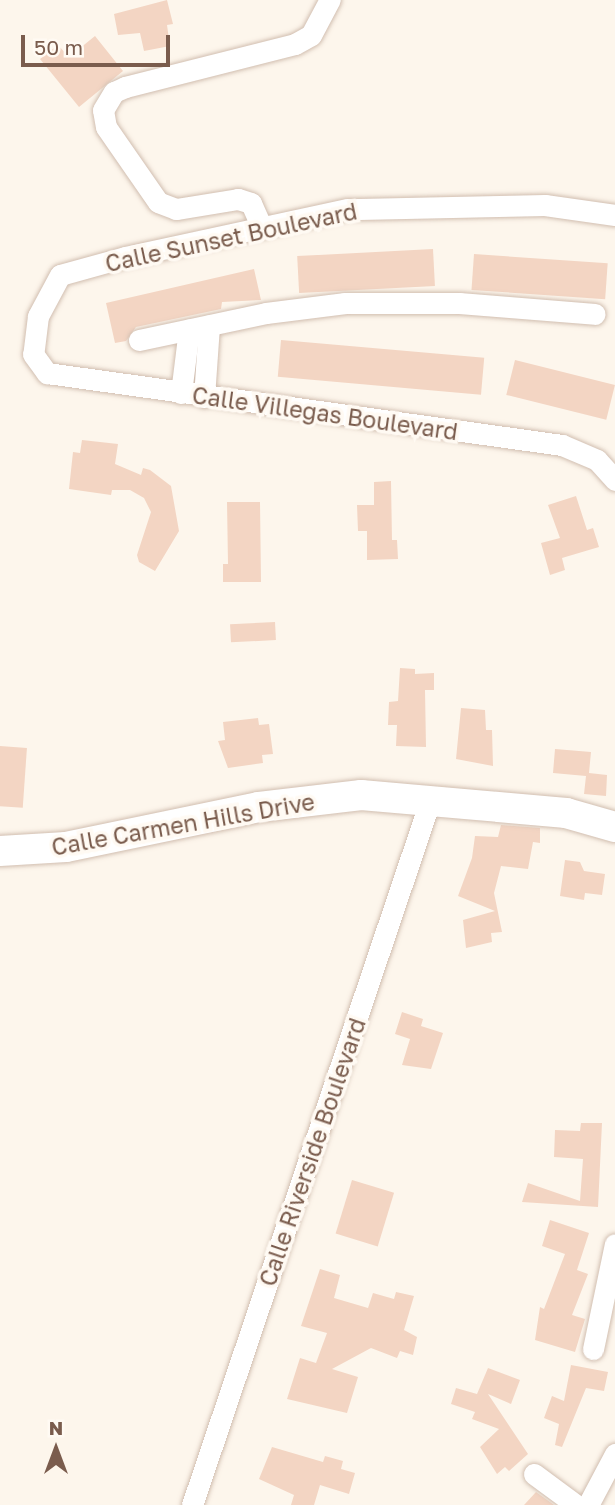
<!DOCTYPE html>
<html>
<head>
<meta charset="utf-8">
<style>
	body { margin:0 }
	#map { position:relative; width:615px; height:1505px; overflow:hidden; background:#fdf6ec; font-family:"Golos Text",sans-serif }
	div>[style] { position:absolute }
	.building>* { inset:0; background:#f3d5c3; transform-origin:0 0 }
	.roads { filter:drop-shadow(0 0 2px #d1beb0) drop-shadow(0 0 2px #d1beb0) }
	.street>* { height:21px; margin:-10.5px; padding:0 10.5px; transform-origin:10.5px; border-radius:10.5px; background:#fff }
	.secondary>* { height:30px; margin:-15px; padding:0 15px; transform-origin:15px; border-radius:15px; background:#fff }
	span { translate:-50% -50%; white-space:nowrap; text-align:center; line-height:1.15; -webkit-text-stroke:7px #fffaf3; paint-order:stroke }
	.street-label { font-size:23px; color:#7a5c4d }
	.north { position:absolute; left:21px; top:1414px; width:70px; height:70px; -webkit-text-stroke:5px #fffaf3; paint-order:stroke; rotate:0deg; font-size:19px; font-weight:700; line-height:28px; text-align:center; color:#7a5c4d }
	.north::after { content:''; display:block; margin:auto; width:24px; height:32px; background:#7a5c4d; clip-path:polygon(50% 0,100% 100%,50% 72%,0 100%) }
	.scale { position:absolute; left:21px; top:35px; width:149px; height:32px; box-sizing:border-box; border:4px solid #7a5c4d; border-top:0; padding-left:9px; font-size:21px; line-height:24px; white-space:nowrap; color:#7a5c4d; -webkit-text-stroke:5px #fffaf3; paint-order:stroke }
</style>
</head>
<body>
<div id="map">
	<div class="building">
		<div style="clip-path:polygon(167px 0,173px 24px,167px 25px,170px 46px,144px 51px,140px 33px,118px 35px,114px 14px)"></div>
		<div style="clip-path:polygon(95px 36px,123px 71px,79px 107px,40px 59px,58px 45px,69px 57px)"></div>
		<div style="left:433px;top:249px;width:37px;height:136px;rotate:87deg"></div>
		<div style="left:474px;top:254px;width:134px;height:36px;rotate:4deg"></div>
		<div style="clip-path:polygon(254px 269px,261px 300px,222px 302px,221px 309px,136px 327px,126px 341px,115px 343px,106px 303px)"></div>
		<div style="left:281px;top:340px;width:204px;height:37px;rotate:5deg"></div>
		<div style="left:515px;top:360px;width:103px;height:36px;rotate:14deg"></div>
		<div style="clip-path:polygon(82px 440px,118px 444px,115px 464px,141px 475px,143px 468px,150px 470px,171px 486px,179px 531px,155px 571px,139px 562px,137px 555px,151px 512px,144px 498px,130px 490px,112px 490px,111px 495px,69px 489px,73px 452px,80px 453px)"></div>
		<div style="clip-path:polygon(391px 481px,392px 540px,397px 540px,398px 559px,367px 560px,367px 531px,358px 531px,357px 505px,374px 505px,374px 482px)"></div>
		<div style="clip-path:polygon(576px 496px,587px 530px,593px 528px,599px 547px,562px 558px,565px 570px,550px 575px,541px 543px,560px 538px,548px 505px)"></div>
		<div style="clip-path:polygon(227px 502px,260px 502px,261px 582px,223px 582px,223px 564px,228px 564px)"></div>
		<div style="left:275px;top:622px;width:18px;height:45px;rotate:87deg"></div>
		<div style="clip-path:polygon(400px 668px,415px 669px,415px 674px,434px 673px,434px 690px,425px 690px,426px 747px,396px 746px,397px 725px,388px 725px,389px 702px,398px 701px)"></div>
		<div style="clip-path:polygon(461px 708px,485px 710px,486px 730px,492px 730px,493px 766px,456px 759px)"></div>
		<div style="clip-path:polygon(258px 718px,259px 725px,269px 724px,273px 754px,262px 755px,263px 763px,228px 768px,218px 741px,225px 740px,223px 722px)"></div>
		<div style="left:0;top:746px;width:27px;height:60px;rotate:4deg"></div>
		<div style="clip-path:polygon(555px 749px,591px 752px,589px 773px,607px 775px,606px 796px,584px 794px,586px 776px,553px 773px)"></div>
		<div style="clip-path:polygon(501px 825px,540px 828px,540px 843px,533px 842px,528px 869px,501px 866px,494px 893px,502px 932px,491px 933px,492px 942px,466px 948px,463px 920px,495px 911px,458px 896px,472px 858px,475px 836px,498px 837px)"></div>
		<div style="clip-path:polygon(565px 860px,580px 862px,584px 871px,605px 874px,602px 895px,585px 893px,584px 900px,560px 896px)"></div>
		<div style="clip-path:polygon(402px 1012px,423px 1019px,421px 1026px,443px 1033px,431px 1069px,402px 1065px,410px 1039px,395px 1034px)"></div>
		<div style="clip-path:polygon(581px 1123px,602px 1123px,598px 1207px,522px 1202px,528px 1183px,580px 1201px,583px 1159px,554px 1157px,555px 1130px,580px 1131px)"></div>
		<div style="left:352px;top:1180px;width:44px;height:56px;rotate:17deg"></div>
		<div style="clip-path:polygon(550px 1220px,589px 1233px,577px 1270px,588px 1274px,572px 1315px,585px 1319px,575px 1352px,535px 1340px,540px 1307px,544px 1309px,565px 1254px,542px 1246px)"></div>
		<div style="clip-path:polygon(320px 1269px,340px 1275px,334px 1298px,368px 1308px,373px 1293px,394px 1299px,396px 1292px,414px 1296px,404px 1330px,417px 1337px,413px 1355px,400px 1351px,397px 1358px,371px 1348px,332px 1369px,358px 1377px,347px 1413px,287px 1399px,300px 1358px,316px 1363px,327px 1333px,301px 1326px)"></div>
		<div style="clip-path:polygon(571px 1365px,608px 1372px,604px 1391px,586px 1388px,562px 1447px,555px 1445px,559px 1424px,544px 1418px,552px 1396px,564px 1401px)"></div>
		<div style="clip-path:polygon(488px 1368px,520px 1380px,511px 1404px,488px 1394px,528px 1454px,509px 1471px,505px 1467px,497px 1474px,480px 1447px,499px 1429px,472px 1419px,475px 1412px,451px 1404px,456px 1388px,477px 1394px)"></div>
		<div style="clip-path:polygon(272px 1447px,323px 1462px,325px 1456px,343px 1461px,341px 1469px,355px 1473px,349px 1494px,320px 1485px,314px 1505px,291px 1505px,294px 1495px,259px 1479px)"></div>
		<div style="clip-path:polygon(536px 1492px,554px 1505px,524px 1505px)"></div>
	</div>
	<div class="roads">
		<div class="street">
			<div style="left:615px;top:215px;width:71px;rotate:-171.9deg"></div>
			<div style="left:545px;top:205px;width:198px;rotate:178.8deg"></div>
			<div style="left:347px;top:209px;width:227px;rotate:167.8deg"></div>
			<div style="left:125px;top:257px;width:67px;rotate:164.5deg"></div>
			<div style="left:60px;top:275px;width:47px;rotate:118.2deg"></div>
			<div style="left:38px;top:316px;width:38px;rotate:97deg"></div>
			<div style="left:33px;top:354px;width:24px;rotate:54deg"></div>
			<div style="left:47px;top:373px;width:520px;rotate:7.96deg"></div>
			<div style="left:562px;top:445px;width:38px;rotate:23deg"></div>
			<div style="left:597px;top:460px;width:27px;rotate:48deg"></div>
			<div style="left:262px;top:228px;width:27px;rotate:-114deg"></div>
			<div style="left:251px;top:203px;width:14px;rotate:-163deg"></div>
			<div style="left:238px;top:199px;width:63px;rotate:170.8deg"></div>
			<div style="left:176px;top:209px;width:19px;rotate:-159deg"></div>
			<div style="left:158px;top:202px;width:91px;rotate:-124.7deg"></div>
			<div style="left:106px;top:127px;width:17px;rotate:-100deg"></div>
			<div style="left:103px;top:110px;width:21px;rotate:-59deg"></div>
			<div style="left:114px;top:92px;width:12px;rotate:-24deg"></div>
			<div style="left:125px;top:87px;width:175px;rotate:-14.2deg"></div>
			<div style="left:295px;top:44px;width:18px;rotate:-29deg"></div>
			<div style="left:311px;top:35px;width:40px;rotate:-62deg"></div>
			<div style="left:139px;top:340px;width:130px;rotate:-12deg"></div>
			<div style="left:266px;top:313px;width:80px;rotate:-7.2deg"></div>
			<div style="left:345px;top:303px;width:114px"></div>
			<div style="left:459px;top:303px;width:136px;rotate:4.6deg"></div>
			<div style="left:181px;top:393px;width:64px;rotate:-82.9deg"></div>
			<div style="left:204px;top:397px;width:72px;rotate:-86deg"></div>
			<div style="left:593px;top:1349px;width:107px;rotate:-78.2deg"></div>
			<div style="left:534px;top:1474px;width:52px;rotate:36.4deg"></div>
			<div style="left:192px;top:1505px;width:746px;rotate:-71.32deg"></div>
			<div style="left:588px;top:1505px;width:58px;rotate:-62.1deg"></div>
		</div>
		<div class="secondary">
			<div style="left:0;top:851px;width:66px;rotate:-3.5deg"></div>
			<div style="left:66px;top:847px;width:197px;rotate:-11.7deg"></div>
			<div style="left:259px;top:807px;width:103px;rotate:-6.7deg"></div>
			<div style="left:361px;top:795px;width:206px;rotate:5deg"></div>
			<div style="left:566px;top:813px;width:51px;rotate:15.9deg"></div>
		</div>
	</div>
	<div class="street-label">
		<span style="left:231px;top:237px;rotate:-12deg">Calle Sunset Boulevard</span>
		<span style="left:325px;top:413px;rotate:8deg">Calle Villegas Boulevard</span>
		<span style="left:183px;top:824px;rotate:-10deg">Calle Carmen Hills Drive</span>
		<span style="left:312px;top:1152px;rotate:-71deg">Calle Riverside Boulevard</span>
	</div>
	<div class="north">N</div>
	<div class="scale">50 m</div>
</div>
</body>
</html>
